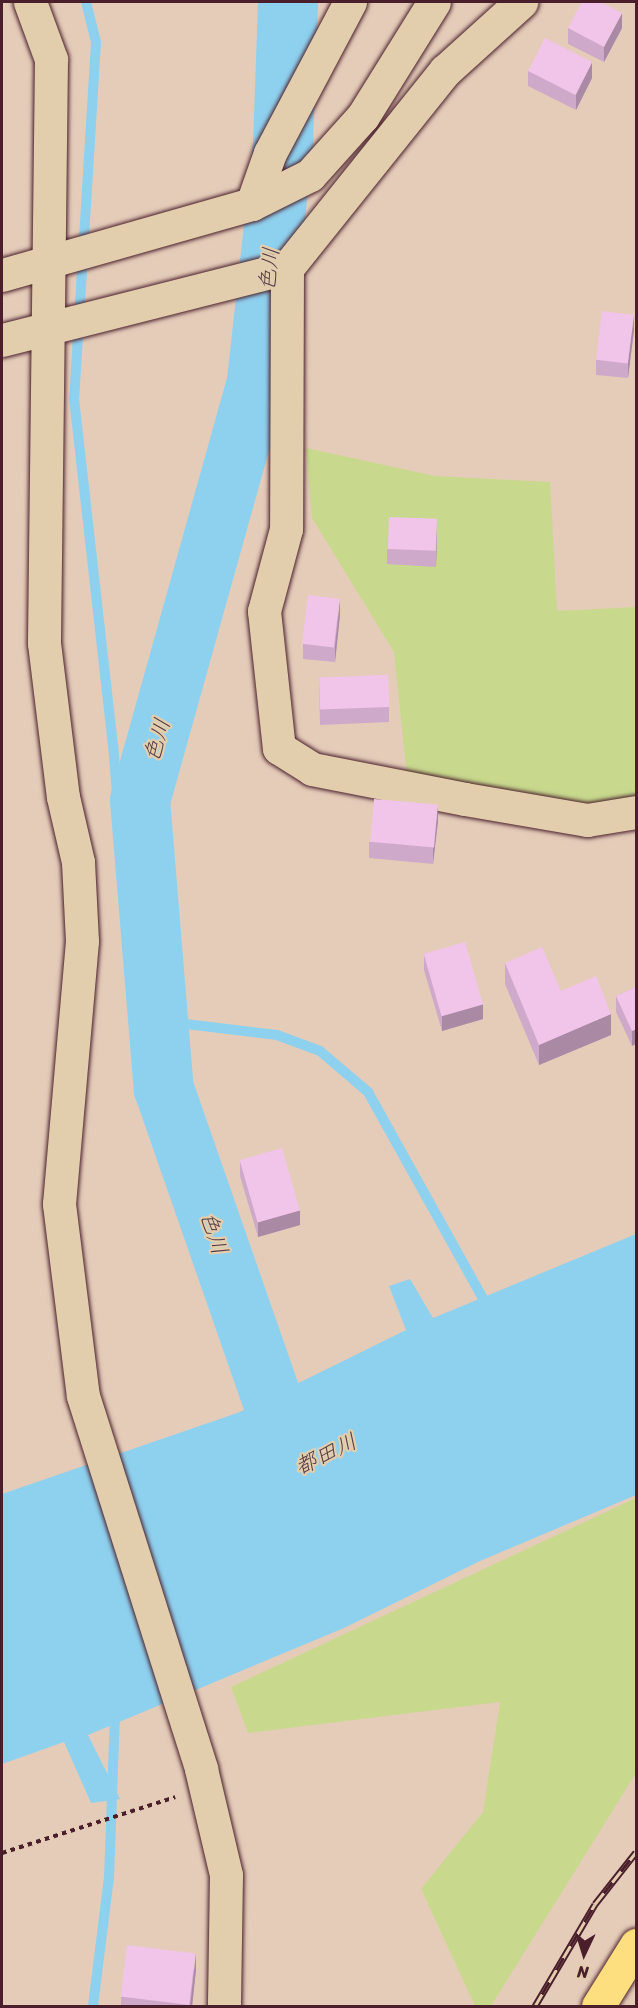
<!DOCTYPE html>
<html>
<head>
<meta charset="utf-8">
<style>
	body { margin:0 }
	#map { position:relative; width:638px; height:2008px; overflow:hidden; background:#e5ccb9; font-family:Sriracha,"Klee One",sans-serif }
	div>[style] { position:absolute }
	.green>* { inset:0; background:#c8d98d }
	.water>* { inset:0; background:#8ed1ef }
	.stream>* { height:10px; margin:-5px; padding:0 5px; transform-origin:5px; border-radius:5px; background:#8ed1ef }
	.river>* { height:60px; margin:-30px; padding:0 30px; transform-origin:30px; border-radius:30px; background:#8ed1ef }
	.path>* { height:4px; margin-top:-2px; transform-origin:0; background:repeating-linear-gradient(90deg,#4a1f2b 0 4.5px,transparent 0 9px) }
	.roads { filter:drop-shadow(0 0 2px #4a1f2b) drop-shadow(0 0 2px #4a1f2b) }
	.minor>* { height:33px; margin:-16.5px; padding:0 16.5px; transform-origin:16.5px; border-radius:16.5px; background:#e2cead }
	.tertiary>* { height:33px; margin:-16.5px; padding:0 16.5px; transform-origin:16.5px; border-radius:16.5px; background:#e2cead }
	.trunk>* { height:33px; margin:-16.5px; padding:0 16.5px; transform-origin:16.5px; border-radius:16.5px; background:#fddf80 }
	.rail>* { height:7px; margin-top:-3.5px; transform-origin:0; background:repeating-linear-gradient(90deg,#e2cead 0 14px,#4a1f2b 0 28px); box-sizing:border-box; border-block:2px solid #4a1f2b }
	.wall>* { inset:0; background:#cfa9c9 }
	.shaded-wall>* { inset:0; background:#a989a4 }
	.building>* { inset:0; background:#f1c4ea; transform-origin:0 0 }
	span { translate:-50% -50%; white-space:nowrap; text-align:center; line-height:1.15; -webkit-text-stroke:4.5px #e2cead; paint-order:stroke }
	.water-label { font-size:22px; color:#543a48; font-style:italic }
	.frame { position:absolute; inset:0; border:3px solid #4a1f2b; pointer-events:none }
	.north { position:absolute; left:554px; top:1924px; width:60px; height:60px; -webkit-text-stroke:4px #e2cead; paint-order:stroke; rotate:184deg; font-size:16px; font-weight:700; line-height:24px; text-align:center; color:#4a1f2b }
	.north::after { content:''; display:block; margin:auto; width:21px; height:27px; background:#4a1f2b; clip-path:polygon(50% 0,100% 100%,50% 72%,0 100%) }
</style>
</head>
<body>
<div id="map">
	<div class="green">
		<div style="clip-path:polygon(306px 448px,435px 476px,550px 482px,557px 611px,636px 607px,636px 808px,572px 818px,408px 786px,394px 652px,312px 518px)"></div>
		<div style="clip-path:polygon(636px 1498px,636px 1773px,491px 2006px,475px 2006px,421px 1889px,483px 1812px,500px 1702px,248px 1733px,231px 1687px)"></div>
	</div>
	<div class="water">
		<div style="clip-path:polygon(636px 1234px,636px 1495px,480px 1561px,344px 1628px,88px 1735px,120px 1799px,91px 1803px,64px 1742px,2px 1764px,2px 1494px,240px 1412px,406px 1330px,389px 1286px,410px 1279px,433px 1318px)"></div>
	</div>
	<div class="stream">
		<div style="left:86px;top:2px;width:41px;rotate:76deg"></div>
		<div style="left:96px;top:42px;width:357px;rotate:93.5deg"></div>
		<div style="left:74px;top:398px;width:348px;rotate:83.6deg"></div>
		<div style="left:113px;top:744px;width:247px;rotate:85.4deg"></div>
		<div style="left:133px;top:990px;width:36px;rotate:56deg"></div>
		<div style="left:153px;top:1020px;width:125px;rotate:6.9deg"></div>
		<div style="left:277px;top:1035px;width:46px;rotate:20.4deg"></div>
		<div style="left:320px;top:1051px;width:63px;rotate:40.5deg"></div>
		<div style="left:368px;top:1092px;width:248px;rotate:60.9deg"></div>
		<div style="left:93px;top:2006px;width:129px;rotate:-82.9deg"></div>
		<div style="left:109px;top:1878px;width:167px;rotate:-87.9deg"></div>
	</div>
	<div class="river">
		<div style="left:288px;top:2px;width:143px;rotate:92deg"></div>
		<div style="left:283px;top:145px;width:238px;rotate:96.3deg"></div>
		<div style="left:257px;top:382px;width:434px;rotate:105.6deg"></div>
		<div style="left:140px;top:800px;width:290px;rotate:85.3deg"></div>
		<div style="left:164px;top:1089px;width:402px;rotate:70.8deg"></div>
	</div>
	<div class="path">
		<div style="left:2px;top:1853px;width:182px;rotate:-17.9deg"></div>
	</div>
	<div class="roads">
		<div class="minor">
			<div style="left:30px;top:2px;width:61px;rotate:69.8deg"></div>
			<div style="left:51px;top:59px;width:584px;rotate:90.69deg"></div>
			<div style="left:44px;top:643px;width:155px;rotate:83deg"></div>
			<div style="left:63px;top:797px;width:67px;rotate:77deg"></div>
			<div style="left:78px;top:862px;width:79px;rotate:87.1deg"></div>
			<div style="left:82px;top:941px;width:264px;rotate:95deg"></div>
			<div style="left:59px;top:1204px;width:193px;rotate:82.9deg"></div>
			<div style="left:83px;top:1396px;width:391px;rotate:72.4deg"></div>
			<div style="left:201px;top:1769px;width:109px;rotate:76.7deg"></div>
			<div style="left:226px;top:1875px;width:131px;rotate:90.9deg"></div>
			<div style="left:252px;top:204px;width:54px;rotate:-70.6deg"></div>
			<div style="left:270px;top:153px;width:171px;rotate:-62.1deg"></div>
			<div style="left:287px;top:268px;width:261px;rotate:90.2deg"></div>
			<div style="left:286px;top:529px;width:85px;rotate:105deg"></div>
			<div style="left:264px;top:611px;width:138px;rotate:83.8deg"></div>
			<div style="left:279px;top:748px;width:39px;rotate:32deg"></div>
			<div style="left:312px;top:769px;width:156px;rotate:11.1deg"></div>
			<div style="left:465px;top:799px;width:124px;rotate:9.8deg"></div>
			<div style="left:587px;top:820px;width:50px;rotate:-9.3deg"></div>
			<div style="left:2px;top:340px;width:294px;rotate:-14.2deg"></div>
			<div style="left:287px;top:268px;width:253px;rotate:-51.3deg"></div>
			<div style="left:445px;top:71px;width:103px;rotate:-42.2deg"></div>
		</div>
		<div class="tertiary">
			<div style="left:2px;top:275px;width:260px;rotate:-15.9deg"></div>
			<div style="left:252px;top:204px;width:65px;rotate:-26.6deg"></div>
			<div style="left:310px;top:175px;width:79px;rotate:-48.1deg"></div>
			<div style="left:363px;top:116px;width:134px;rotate:-58.1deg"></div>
		</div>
		<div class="trunk">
			<div style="left:598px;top:2006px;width:72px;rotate:-58.1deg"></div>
		</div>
	</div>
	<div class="rail">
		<div style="left:535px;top:2006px;width:118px;rotate:-59.5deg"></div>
		<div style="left:595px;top:1904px;width:66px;rotate:-51.7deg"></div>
	</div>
	<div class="wall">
		<div style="clip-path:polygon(568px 28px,622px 28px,604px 62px,568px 44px)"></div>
		<div style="clip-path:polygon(528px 71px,592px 78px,576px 110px,528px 86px)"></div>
		<div style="clip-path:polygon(634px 330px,628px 378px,596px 375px,596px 360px)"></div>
		<div style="clip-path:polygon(437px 534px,436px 567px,387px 564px,387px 549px)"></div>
		<div style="clip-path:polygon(340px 615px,335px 662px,303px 659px,303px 644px)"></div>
		<div style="clip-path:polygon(319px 678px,389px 707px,389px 722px,320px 725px)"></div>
		<div style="clip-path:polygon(438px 821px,433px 864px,369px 858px,369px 842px)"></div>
		<div style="clip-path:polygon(424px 954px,483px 1019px,442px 1031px,424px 970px)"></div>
		<div style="clip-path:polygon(505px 963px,561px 991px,611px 1035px,539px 1065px,505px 984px)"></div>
		<div style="clip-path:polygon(636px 987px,632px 1046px,616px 1012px,616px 996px)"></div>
		<div style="clip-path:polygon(240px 1160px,300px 1225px,258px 1237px,240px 1176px)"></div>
		<div style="clip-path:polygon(196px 1969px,192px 2007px,121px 2007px,121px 1997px)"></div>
	</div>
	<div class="shaded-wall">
		<div style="clip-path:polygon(622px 13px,622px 28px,604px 62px,604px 47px)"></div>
		<div style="clip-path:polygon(592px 62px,592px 78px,576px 110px,576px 95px)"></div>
		<div style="clip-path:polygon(634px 315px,634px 330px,628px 378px,628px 363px)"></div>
		<div style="clip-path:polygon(437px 519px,437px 534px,436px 567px,436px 551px)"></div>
		<div style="clip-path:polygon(340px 599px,340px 615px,335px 662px,335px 647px)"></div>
		<div style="clip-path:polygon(438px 805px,438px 821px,433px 864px,433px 849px)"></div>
		<div style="clip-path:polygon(483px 1004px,483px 1019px,442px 1031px,442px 1016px)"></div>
		<div style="clip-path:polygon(611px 1014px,611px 1035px,539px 1065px,539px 1045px)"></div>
		<div style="clip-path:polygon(636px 1029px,636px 1044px,632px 1046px,632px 1031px)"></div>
		<div style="clip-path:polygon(300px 1210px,300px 1225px,258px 1237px,258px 1222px)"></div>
		<div style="clip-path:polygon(196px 1953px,196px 1969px,192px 2007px,190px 2007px)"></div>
	</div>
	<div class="building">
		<div style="clip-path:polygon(582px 2px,600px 2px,622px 13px,604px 47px,568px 28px)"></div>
		<div style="left:545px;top:38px;width:53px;height:37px;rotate:27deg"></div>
		<div style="left:602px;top:311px;width:32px;height:49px;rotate:7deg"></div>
		<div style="left:389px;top:517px;width:48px;height:32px;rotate:2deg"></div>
		<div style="left:308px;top:595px;width:32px;height:49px;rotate:7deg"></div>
		<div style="left:388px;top:675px;width:32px;height:69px;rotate:88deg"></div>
		<div style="left:374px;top:799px;width:64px;height:43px;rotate:5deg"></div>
		<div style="left:465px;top:942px;width:65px;height:43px;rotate:74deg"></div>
		<div style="clip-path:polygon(542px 947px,561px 991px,596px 976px,611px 1014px,539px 1045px,505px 963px)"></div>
		<div style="clip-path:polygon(636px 987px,636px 1029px,632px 1031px,616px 996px)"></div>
		<div style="left:282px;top:1148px;width:65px;height:44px;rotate:74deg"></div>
		<div style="left:127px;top:1945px;width:69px;height:52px;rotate:7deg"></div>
	</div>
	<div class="water-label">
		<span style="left:269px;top:269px;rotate:-84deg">色川</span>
		<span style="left:157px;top:740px;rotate:-74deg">色川</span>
		<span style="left:214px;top:1233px;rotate:71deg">色川</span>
		<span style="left:326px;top:1454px;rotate:-26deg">都田川</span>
	</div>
	<div class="frame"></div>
	<div class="north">N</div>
</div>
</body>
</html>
